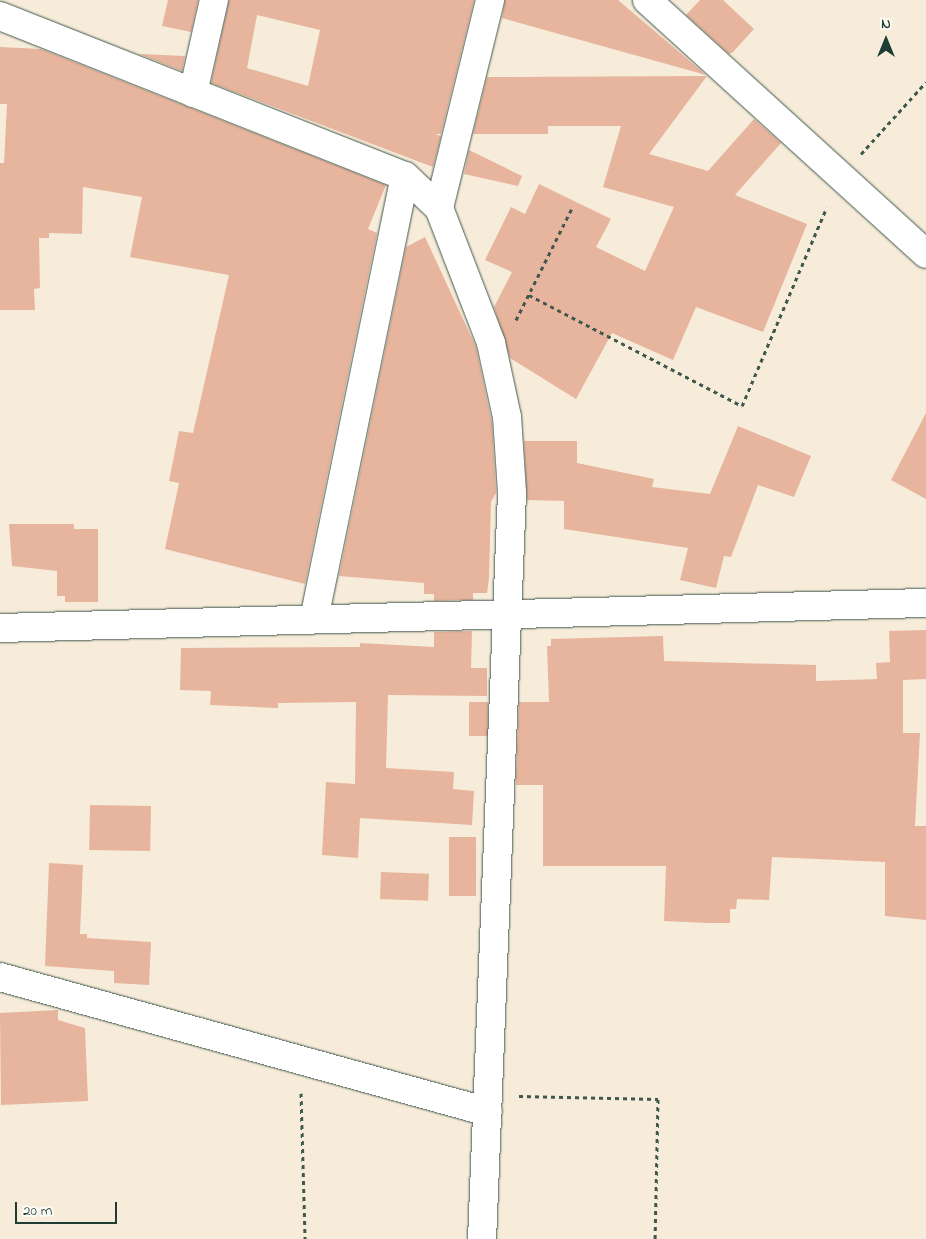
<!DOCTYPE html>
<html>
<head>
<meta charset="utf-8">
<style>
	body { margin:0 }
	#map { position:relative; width:926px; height:1239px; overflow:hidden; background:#f7ecd9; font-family:"Indie Flower",sans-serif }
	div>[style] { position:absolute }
	.building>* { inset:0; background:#e7b49d; transform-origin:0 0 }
	.path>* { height:3px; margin-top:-1.5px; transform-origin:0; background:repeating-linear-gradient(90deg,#3f574d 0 4px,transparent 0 8px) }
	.roads { filter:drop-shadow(0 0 1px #3f574d) drop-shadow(0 0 1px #3f574d) }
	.minor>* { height:28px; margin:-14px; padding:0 14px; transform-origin:14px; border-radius:14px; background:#fff }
	.tertiary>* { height:28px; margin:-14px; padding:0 14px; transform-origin:14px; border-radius:14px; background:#fff }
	span { translate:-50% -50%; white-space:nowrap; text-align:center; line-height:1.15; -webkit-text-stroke:4.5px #fdfcf7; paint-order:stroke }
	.north { position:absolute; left:861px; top:15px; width:50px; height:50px; -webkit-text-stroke:4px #fdfcf7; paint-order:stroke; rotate:0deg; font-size:14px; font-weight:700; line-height:20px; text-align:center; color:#1f3d34 }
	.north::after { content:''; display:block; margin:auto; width:18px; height:22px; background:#1f3d34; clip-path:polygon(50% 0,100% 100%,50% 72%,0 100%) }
	.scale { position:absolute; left:15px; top:1202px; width:102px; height:22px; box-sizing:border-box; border:2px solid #1f3d34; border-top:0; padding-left:6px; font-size:15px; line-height:18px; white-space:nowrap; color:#1f3d34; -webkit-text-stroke:4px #fdfcf7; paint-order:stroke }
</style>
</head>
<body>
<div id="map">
	<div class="building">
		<div style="clip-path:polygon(168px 0,198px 0,191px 32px,162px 26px)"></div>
		<div style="clip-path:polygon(evenodd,229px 0,474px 0,441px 134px,435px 134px,441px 136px,433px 167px,211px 83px,229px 0,257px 15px,320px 30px,308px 86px,247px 68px,257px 15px)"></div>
		<div style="clip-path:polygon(505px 0,618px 0,706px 75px,502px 18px)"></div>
		<div style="clip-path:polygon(700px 0,723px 0,754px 29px,733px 52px,729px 54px,686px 15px)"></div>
		<div style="clip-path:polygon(0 47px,41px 49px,386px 185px,368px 229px,377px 233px,305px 584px,165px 549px,179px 483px,169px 481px,179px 431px,193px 433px,229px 275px,130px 257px,142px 197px,83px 187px,82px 234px,49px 233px,49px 238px,39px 238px,40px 288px,34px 289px,35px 310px,0 310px,0 163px,4px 163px,7px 104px,0 104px)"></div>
		<div style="clip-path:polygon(139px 54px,185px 56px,182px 71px)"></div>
		<div style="clip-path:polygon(707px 76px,649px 154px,708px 171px,754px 119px,781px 143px,735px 195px,807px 224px,790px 266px,763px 332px,696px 307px,673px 360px,612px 333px,576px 399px,510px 358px,494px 307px,512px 272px,485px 260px,511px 207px,525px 214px,539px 184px,611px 219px,596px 247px,645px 271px,674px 207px,603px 187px,621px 126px,548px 126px,548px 134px,473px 134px,487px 77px)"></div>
		<div style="clip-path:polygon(469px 150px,522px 176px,518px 186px,464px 174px)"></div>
		<div style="clip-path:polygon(425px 237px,476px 347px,492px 423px,496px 493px,491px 502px,489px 578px,487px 593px,473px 593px,473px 600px,434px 601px,434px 594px,424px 594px,424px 583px,339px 576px,406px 247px)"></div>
		<div style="clip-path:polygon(926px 413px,926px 499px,891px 480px)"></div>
		<div style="clip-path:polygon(738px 426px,811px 456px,794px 497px,758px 485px,731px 557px,724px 556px,716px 588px,680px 580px,688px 548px,564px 529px,564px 501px,527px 500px,524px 441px,577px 441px,577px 463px,654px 479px,652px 487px,710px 494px)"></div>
		<div style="clip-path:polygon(9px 524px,74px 524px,74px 529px,98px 529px,98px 602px,65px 602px,65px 596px,57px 596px,57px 571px,12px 566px)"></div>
		<div style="clip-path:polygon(926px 630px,926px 679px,903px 680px,903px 733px,920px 733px,915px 826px,926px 826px,926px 920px,885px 916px,885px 862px,772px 857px,769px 900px,737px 899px,736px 909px,730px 909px,730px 923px,708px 923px,664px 921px,666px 866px,543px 866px,543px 785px,516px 785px,516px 778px,519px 702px,549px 702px,547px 646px,551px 646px,551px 639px,663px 636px,664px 661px,816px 665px,816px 681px,877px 679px,876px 663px,890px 662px,889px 631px)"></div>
		<div style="clip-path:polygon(472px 631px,471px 668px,487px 668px,487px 696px,388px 695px,386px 768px,454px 772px,453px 789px,474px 791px,472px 825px,360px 818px,358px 858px,322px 855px,326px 782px,355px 784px,356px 702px,278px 703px,278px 708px,210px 705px,211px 691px,180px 690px,181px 648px,360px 647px,360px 643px,434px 647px,434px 632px)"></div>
		<div style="left:469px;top:702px;width:19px;height:34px"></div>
		<div style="left:90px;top:805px;width:61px;height:45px;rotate:1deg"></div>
		<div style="left:449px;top:837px;width:27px;height:59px"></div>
		<div style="clip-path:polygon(49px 863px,83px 865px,80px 934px,87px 934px,87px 938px,151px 942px,149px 985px,114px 983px,114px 971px,45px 966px)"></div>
		<div style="left:381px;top:872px;width:48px;height:27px;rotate:2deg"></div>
		<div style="clip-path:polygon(58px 1010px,58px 1020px,85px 1028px,88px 1101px,1px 1105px,0 1013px)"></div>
	</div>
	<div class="path">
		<div style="left:861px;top:154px;width:97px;rotate:-47.9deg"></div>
		<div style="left:529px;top:295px;width:240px;rotate:27.5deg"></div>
		<div style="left:742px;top:406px;width:216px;rotate:-66.9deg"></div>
		<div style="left:516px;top:320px;width:127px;rotate:-63.4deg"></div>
		<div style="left:301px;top:1093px;width:146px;rotate:88.4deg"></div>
		<div style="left:519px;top:1096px;width:139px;rotate:1.2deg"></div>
		<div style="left:658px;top:1099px;width:140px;rotate:91.2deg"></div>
	</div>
	<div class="roads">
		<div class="minor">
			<div style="left:647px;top:0;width:377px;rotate:42.3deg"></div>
			<div style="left:0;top:16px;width:435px;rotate:21.6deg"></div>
			<div style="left:405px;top:176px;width:47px;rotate:43.3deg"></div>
			<div style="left:439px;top:208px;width:145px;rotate:68.9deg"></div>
			<div style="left:491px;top:343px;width:76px;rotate:77.8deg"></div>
			<div style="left:507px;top:417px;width:76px;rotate:86.2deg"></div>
			<div style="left:512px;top:493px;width:747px;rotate:92.3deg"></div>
			<div style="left:193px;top:93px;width:95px;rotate:-77.3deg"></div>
			<div style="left:439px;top:208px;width:214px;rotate:-76.2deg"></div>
			<div style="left:314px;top:619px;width:452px;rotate:-78.4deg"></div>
			<div style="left:0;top:977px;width:506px;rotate:15.46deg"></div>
		</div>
		<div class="tertiary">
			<div style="left:0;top:628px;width:926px;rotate:-1.55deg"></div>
		</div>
	</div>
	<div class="north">N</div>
	<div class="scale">20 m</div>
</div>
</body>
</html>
